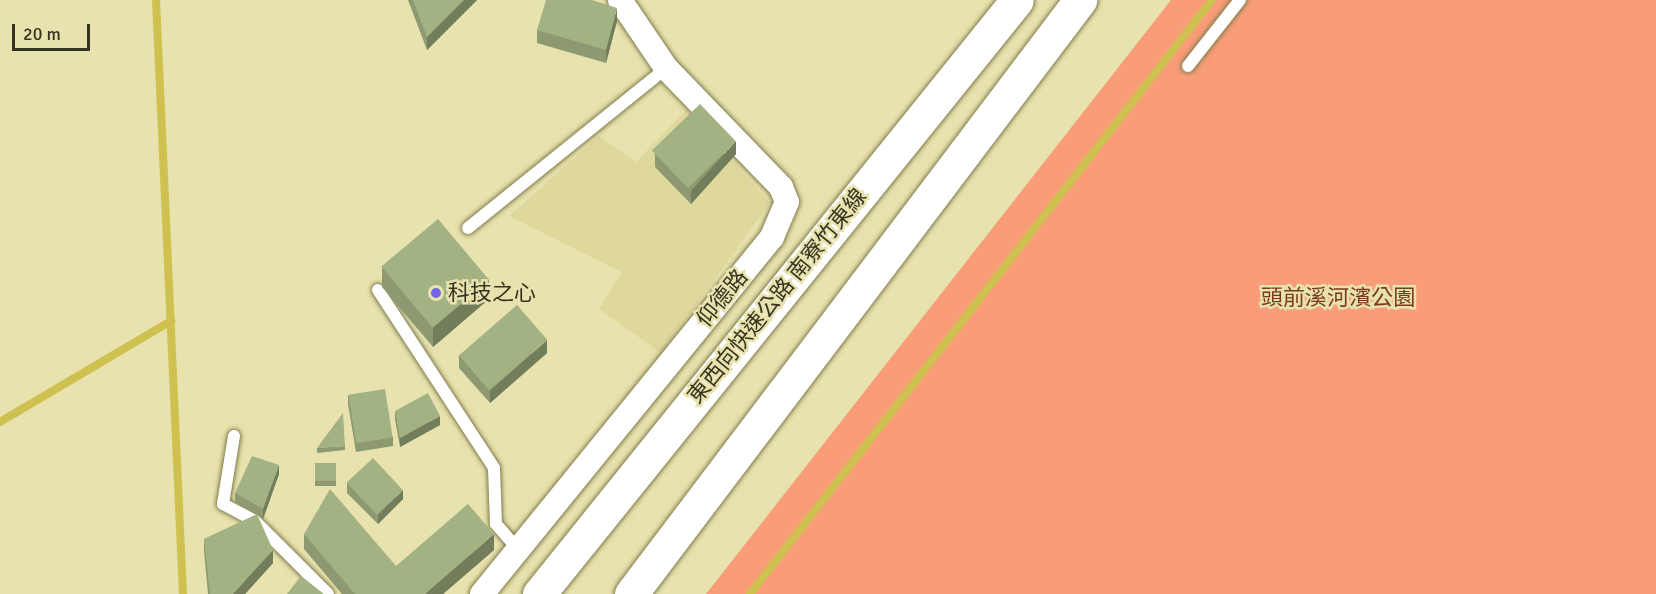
<!DOCTYPE html>
<html>
<head>
<meta charset="utf-8">
<style>
	body { margin:0 }
	#map { position:relative; width:1656px; height:594px; overflow:hidden; background:#e7e2ae; font-family:Signika,"Noto Sans TC",sans-serif }
	div>[style] { position:absolute }
	.built>* { inset:0; background:#dfd89d }
	.green>* { inset:0; background:#f89d78 }
	.stream>* { height:8px; margin:-4px; padding:0 4px; transform-origin:4px; border-radius:4px; background:#cec150 }
	.roads { filter:drop-shadow(0 0 2px #817c4c) drop-shadow(0 0 2px #817c4c) }
	.lane>* { height:12px; margin:-6px; padding:0 6px; transform-origin:6px; border-radius:6px; background:#fff }
	.street>* { height:24px; margin:-12px; padding:0 12px; transform-origin:12px; border-radius:12px; background:#fff }
	.highway>* { height:33px; margin:-16.5px; padding:0 16.5px; transform-origin:16.5px; border-radius:16.5px; background:#fff }
	.wall>* { inset:0; background:#8c9971; transform-origin:0 0 }
	.shaded-wall>* { inset:0; background:#727d5c }
	.building>* { inset:0; background:#a3b283; transform-origin:0 0 }
	.dots>* { width:16px; height:16px; translate:-50% -50%; box-sizing:border-box; border:3px solid #e7e2ae; border-radius:50% }
	span { translate:-50% -50%; white-space:nowrap; text-align:center; line-height:1.15; -webkit-text-stroke:5px #e7e2ae; paint-order:stroke }
	.poi-label { font-size:22px; color:#363420 }
	.left { translate:0 -50%; text-align:left }
	.street-label { font-size:22px; color:#363420 }
	.park-label { font-size:22px; color:#7b3a1f }
	.scale { position:absolute; left:12px; top:24px; width:78px; height:27px; box-sizing:border-box; border:3px solid #363420; border-top:0; padding-left:8px; font-size:18px; line-height:21px; white-space:nowrap; color:#363420; -webkit-text-stroke:4px #e7e2ae; paint-order:stroke }
</style>
</head>
<body>
<div id="map">
	<div class="built">
		<div style="clip-path:polygon(687px 109px,770px 203px,661px 353px,599px 309px,622px 272px,509px 216px,599px 136px,636px 162px)"></div>
	</div>
	<div class="green">
		<div style="clip-path:polygon(1171px 0,1656px 0,1656px 594px,706px 594px)"></div>
	</div>
	<div class="stream">
		<div style="left:156px;top:0;width:595px;rotate:87.4deg"></div>
		<div style="left:0;top:422px;width:199px;rotate:-30.6deg"></div>
		<div style="left:750px;top:594px;width:753px;rotate:-52.13deg"></div>
	</div>
	<div class="roads">
		<div class="lane">
			<div style="left:1188px;top:66px;width:84px;rotate:-51.8deg"></div>
			<div style="left:468px;top:228px;width:255px;rotate:-38.9deg"></div>
			<div style="left:378px;top:290px;width:212px;rotate:56.9deg"></div>
			<div style="left:494px;top:468px;width:56px;rotate:88deg"></div>
			<div style="left:496px;top:524px;width:32px;rotate:49deg"></div>
			<div style="left:234px;top:436px;width:69px;rotate:99.2deg"></div>
			<div style="left:223px;top:504px;width:36px;rotate:28deg"></div>
			<div style="left:255px;top:521px;width:103px;rotate:45deg"></div>
		</div>
		<div class="street">
			<div style="left:482px;top:594px;width:460px;rotate:-50.9deg"></div>
			<div style="left:772px;top:237px;width:38px;rotate:-67deg"></div>
			<div style="left:787px;top:202px;width:16px;rotate:-112deg"></div>
			<div style="left:781px;top:187px;width:165px;rotate:-134deg"></div>
			<div style="left:666px;top:68px;width:82px;rotate:-124.1deg"></div>
		</div>
		<div class="highway">
			<div style="left:539px;top:594px;width:762px;rotate:-51.18deg"></div>
			<div style="left:631px;top:594px;width:745px;rotate:-52.91deg"></div>
		</div>
	</div>
	<div class="wall">
		<div style="clip-path:polygon(408px 0,477px 0,427px 50px)"></div>
		<div style="clip-path:polygon(617px 21px,606px 63px,537px 43px,537px 30px)"></div>
		<div style="clip-path:polygon(655px 154px,736px 154px,691px 204px,655px 167px)"></div>
		<div style="clip-path:polygon(382px 267px,489px 299px,433px 347px,382px 287px)"></div>
		<div style="clip-path:polygon(547px 353px,490px 403px,459px 368px,459px 355px)"></div>
		<div style="clip-path:polygon(348px 395px,393px 437px,393px 446px,356px 452px,348px 404px)"></div>
		<div style="clip-path:polygon(395px 411px,440px 425px,400px 447px,395px 420px)"></div>
		<div style="clip-path:polygon(345px 446px,345px 450px,317px 453px,317px 448px)"></div>
		<div style="left:315px;top:463px;width:21px;height:23px"></div>
		<div style="clip-path:polygon(279px 474px,263px 519px,257px 515px,273px 563px,245px 594px,208px 594px,204px 551px,204px 539px,257px 515px,235px 502px,235px 493px)"></div>
		<div style="clip-path:polygon(347px 483px,403px 499px,378px 524px,347px 493px)"></div>
		<div style="clip-path:polygon(304px 534px,396px 566px,494px 550px,443px 594px,342px 594px,304px 549px)"></div>
	</div>
	<div class="shaded-wall">
		<div style="clip-path:polygon(464px 0,477px 0,427px 50px,427px 37px)"></div>
		<div style="clip-path:polygon(617px 8px,617px 21px,606px 63px,606px 50px)"></div>
		<div style="clip-path:polygon(736px 141px,736px 154px,691px 204px,691px 191px)"></div>
		<div style="clip-path:polygon(489px 280px,489px 299px,433px 347px,433px 327px)"></div>
		<div style="clip-path:polygon(547px 340px,547px 353px,490px 403px,490px 391px)"></div>
		<div style="clip-path:polygon(440px 416px,440px 425px,400px 447px,400px 438px)"></div>
		<div style="clip-path:polygon(279px 465px,279px 474px,263px 519px,263px 509px)"></div>
		<div style="clip-path:polygon(403px 490px,403px 499px,378px 524px,378px 515px)"></div>
		<div style="clip-path:polygon(494px 534px,494px 550px,443px 594px,425px 594px)"></div>
		<div style="clip-path:polygon(273px 550px,273px 563px,245px 594px,233px 594px)"></div>
	</div>
	<div class="building">
		<div style="clip-path:polygon(413px 0,464px 0,427px 37px)"></div>
		<div style="clip-path:polygon(546px 0,592px 0,617px 8px,606px 50px,537px 30px)"></div>
		<div style="left:700px;top:104px;width:52px;height:67px;rotate:46deg"></div>
		<div style="left:438px;top:219px;width:80px;height:74px;rotate:50deg"></div>
		<div style="left:517px;top:305px;width:46px;height:77px;rotate:49deg"></div>
		<div style="left:385px;top:389px;width:49px;height:37px;rotate:81deg"></div>
		<div style="clip-path:polygon(428px 393px,440px 416px,400px 438px,395px 411px)"></div>
		<div style="clip-path:polygon(343px 413px,345px 446px,317px 448px)"></div>
		<div style="clip-path:polygon(252px 456px,279px 465px,263px 509px,235px 493px)"></div>
		<div style="left:373px;top:458px;width:44px;height:36px;rotate:47deg"></div>
		<div style="left:315px;top:463px;width:21px;height:18px"></div>
		<div style="clip-path:polygon(330px 489px,396px 566px,468px 504px,494px 534px,425px 594px,355px 594px,304px 534px)"></div>
		<div style="clip-path:polygon(257px 514px,273px 550px,233px 594px,210px 594px,204px 539px)"></div>
		<div style="clip-path:polygon(301px 576px,324px 594px,287px 594px)"></div>
	</div>
	<div class="dots">
		<div style="left:436px;top:293px;background:#7268e3"></div>
	</div>
	<div class="poi-label">
		<span class="left" style="left:448px;top:293px">科技之心</span>
	</div>
	<div class="street-label">
		<span style="left:777px;top:296px;rotate:-51deg">東西向快速公路 南寮竹東線</span>
		<span style="left:722px;top:298px;rotate:-51deg">仰德路</span>
	</div>
	<div class="park-label">
		<span style="left:1338px;top:298px">頭前溪河濱公園</span>
	</div>
	<div class="scale">20 m</div>
</div>
</body>
</html>
